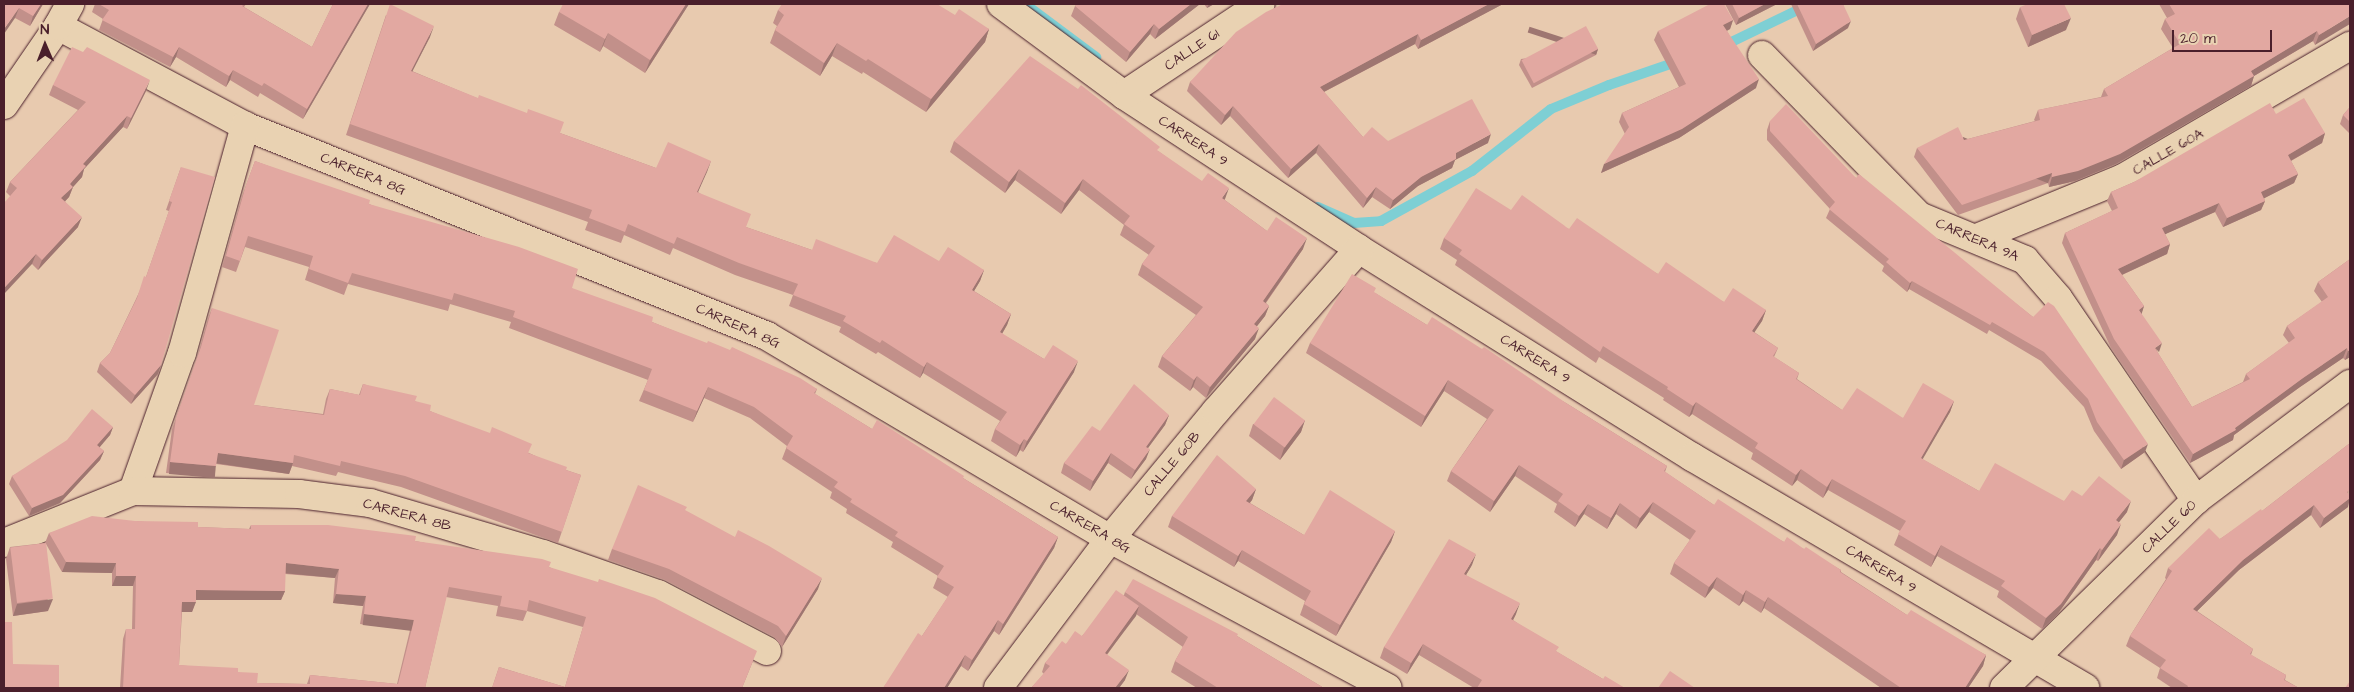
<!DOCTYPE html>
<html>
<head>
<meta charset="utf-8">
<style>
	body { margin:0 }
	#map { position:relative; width:2354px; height:692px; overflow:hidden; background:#e8caaf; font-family:"Architects Daughter",sans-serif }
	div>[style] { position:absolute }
	.stream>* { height:10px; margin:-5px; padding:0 5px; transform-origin:5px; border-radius:5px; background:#7ecfd4 }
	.roads { filter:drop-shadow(0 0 1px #4a1f2b) drop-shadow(0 0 1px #4a1f2b) }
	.street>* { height:28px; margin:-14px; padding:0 14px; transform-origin:14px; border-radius:14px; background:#e9d2b2 }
	.wall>* { inset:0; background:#c2908a }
	.shaded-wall>* { inset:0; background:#9e7671; transform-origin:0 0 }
	.building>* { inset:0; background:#e2a8a1; transform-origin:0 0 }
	span { translate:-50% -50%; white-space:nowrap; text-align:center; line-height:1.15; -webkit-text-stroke:4.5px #e9d2b2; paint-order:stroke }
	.street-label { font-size:14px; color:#4a1f2b }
	.frame { position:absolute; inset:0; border:5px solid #4a1f2b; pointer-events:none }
	.north { position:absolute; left:20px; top:20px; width:50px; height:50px; -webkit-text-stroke:4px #e9d2b2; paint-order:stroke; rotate:359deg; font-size:14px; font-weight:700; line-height:20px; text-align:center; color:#4a1f2b }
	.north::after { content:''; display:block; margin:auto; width:18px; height:22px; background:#4a1f2b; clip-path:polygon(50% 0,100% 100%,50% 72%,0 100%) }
	.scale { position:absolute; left:2172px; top:30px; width:100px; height:22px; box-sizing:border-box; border:2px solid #4a1f2b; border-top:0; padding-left:6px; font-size:15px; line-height:18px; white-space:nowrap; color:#4a1f2b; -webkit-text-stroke:4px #e9d2b2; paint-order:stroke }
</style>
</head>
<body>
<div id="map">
	<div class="stream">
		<div style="left:1025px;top:4px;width:89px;rotate:36.7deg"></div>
		<div style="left:1721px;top:47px;width:99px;rotate:-25.8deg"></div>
		<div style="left:1318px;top:207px;width:39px;rotate:24deg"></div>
		<div style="left:1354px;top:223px;width:27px;rotate:-4deg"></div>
		<div style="left:1381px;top:221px;width:104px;rotate:-28.8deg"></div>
		<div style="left:1472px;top:171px;width:100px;rotate:-38.1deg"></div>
		<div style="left:1551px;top:109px;width:63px;rotate:-22.5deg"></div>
		<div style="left:1609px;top:85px;width:74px;rotate:-18.9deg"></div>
	</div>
	<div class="roads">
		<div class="street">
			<div style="left:1001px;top:4px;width:153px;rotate:36.5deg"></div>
			<div style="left:1124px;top:95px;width:281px;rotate:33.2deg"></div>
			<div style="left:1359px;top:249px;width:393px;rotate:32deg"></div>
			<div style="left:1692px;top:457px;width:456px;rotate:30.4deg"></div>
			<div style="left:58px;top:26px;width:212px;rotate:28.1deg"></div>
			<div style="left:245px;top:126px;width:563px;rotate:21.91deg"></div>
			<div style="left:767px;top:336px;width:399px;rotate:30.6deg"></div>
			<div style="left:1110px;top:539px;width:315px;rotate:28.2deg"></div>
			<div style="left:1762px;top:55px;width:225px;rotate:45.7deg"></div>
			<div style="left:1919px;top:216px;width:115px;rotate:22.5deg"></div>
			<div style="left:2025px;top:260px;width:50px;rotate:49deg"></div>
			<div style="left:2058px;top:298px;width:245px;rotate:55.7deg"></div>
			<div style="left:1124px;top:95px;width:164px;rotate:-33.6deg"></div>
			<div style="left:4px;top:105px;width:96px;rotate:-55.6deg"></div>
			<div style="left:58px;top:26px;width:25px;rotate:-61deg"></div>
			<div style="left:1977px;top:238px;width:158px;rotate:-22.3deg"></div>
			<div style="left:2123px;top:178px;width:263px;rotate:-30.2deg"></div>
			<div style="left:133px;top:491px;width:146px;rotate:-70.5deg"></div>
			<div style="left:182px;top:353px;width:236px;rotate:-74.5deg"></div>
			<div style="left:4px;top:543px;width:139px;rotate:-22deg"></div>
			<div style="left:133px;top:491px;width:166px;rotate:1deg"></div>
			<div style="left:299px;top:494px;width:72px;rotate:7.2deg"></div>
			<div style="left:370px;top:503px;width:180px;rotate:16.4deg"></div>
			<div style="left:543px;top:554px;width:122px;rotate:19.2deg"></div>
			<div style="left:658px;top:594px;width:123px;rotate:27.6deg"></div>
			<div style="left:998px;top:688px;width:186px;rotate:-53.1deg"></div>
			<div style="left:1110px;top:539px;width:166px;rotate:-50.4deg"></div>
			<div style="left:1216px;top:411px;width:216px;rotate:-48.6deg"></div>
			<div style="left:2004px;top:688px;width:269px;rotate:-44.4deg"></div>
			<div style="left:2196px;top:500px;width:193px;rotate:-37deg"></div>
		</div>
	</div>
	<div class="wall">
		<div style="clip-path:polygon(4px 4px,43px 4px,30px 26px,15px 18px)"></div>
		<div style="clip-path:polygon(95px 4px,246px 4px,244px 7px,312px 47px,333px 4px,370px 4px,303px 119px,260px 93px,258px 97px,230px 80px,226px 87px,176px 57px,170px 67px,99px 30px,103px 19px,92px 12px)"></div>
		<div style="clip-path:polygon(689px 4px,645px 73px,603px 46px,600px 52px,554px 25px,559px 12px)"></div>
		<div style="clip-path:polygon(1077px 4px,1200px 4px,1155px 39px,1150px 34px,1126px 62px,1071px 16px,1075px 6px)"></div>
		<div style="clip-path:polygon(1204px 4px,1214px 4px,1207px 8px)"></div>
		<div style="clip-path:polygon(1283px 4px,1503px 4px,1418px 49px,1415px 44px,1324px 92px,1363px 137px,1388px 141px,1488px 143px,1455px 160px,1452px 168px,1418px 186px,1390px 209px,1372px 197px,1363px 208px,1316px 153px,1288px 178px,1230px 116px,1221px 125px,1187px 91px,1190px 82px)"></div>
		<div style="clip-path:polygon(1725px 4px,1777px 4px,1736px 25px)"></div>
		<div style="clip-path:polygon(1791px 4px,1843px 4px,1848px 28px,1813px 51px)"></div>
		<div style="clip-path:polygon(2159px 4px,2212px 4px,2212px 5px,2350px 4px,2315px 45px,2313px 41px,2254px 76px,2251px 86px,2116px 164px,2075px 181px,2049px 187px,2048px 183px,1958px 215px,1914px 157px,1917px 148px,1964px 140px,2035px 121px,2034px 120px,2038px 110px,2101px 97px,2104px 89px,2173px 48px,2161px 29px,2165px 19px,2167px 18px)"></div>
		<div style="clip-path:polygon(2020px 7px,2066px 30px,2028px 47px,2016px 19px)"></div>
		<div style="clip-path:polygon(778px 10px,955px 15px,989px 29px,985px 42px,926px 112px,863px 72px,862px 74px,832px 56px,820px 76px,770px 43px,775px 30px,777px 26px,773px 23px)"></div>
		<div style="clip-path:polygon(386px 15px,430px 37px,412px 71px,560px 133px,656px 168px,711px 161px,698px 192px,746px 227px,812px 250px,877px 263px,939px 261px,984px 270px,980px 281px,974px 291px,1011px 314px,1007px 325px,1002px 334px,1044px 359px,1074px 372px,1023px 452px,1020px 450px,1016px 457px,991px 441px,995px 429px,1000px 421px,923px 373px,920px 378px,878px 352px,876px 354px,839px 332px,841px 327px,789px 306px,793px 295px,735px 275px,673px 248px,670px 255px,624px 235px,621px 243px,585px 230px,588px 222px,346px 135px)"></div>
		<div style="clip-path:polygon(1733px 20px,1730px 29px,1727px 31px,1756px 88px,1679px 138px,1601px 173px,1625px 134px,1619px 122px,1622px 113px,1679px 87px,1654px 40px,1658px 31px)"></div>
		<div style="clip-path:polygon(1598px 49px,1596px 55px,1532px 88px,1519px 65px,1521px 59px)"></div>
		<div style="clip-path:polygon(53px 85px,146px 91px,127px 129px,123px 127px,84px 169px,82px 177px,73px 187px,69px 197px,65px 201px,78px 227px,38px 270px,32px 264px,10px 196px,6px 192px,10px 182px,78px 110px,49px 95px)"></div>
		<div style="clip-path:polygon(2350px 107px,2350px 134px,2340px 124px,2343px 115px)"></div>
		<div style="clip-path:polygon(2276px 114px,2325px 133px,2322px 143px,2291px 161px,2298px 174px,2294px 183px,2264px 198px,2265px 201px,2261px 210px,2223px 227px,2215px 212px,2165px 234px,2170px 244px,2167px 254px,2122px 275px,2144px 306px,2141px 314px,2158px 353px,2192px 407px,2243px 382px,2246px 374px,2289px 343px,2283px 335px,2287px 326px,2322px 302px,2314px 291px,2318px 282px,2350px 259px,2350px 357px,2345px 360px,2343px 358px,2300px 387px,2234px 435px,2233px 440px,2190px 463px,2111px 348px,2062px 243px,2065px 233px,2112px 211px,2107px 201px,2111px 192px,2134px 182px)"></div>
		<div style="clip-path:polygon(1770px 121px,1856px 178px,2033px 317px,2145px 452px,2121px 469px,2094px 431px,2084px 407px,2041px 361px,1989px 330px,1987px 334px,1909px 289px,1907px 292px,1882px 271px,1884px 266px,1826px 218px,1830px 209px,1767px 140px,1767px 130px)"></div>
		<div style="clip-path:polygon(954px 141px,1158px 151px,1267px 231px,1303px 249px,1266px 303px,1269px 306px,1265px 316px,1257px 326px,1255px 339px,1206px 398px,1193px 387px,1190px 391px,1158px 367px,1162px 356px,1196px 315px,1138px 275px,1142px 264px,1149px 255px,1120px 235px,1124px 225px,1079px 190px,1061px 214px,1015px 180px,1005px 193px,950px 152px)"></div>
		<div style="clip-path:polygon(255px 161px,369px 204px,652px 322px,817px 389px,815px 394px,872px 429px,963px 478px,1058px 537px,1054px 548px,999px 635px,994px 631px,968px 671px,961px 666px,947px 688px,883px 688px,922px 636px,948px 597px,933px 588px,938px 576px,891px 547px,893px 542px,846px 513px,847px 509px,830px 498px,832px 492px,782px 459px,787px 446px,750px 418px,704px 398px,693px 422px,639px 401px,648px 380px,509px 328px,511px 322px,450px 304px,448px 311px,348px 284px,344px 295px,305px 280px,309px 267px,245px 247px,236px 272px,222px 267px,242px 196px)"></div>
		<div style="clip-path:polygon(181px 167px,161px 365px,158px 374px,131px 404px,97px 372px,100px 363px,110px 353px,136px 299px,146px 277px,169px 211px,166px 210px)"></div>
		<div style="clip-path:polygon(1511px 210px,1569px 229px,1658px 274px,1724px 302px,1766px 310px,1762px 321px,1754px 332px,1778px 348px,1774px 357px,1799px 373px,1797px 379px,1842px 410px,1903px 418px,1954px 401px,1950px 412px,1922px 459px,1979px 491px,2064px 501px,2082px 496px,2127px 512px,2119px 522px,2117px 535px,2098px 561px,2096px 560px,2057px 615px,2042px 629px,1997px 597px,1999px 591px,1937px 556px,1931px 567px,1894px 545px,1900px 531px,1828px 490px,1823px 498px,1797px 480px,1792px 486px,1751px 459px,1753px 453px,1692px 414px,1689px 417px,1663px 400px,1664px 398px,1599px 357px,1596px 363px,1455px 265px,1457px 260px,1440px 249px,1444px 238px)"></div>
		<div style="clip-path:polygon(1375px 293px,1427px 325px,1566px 403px,1667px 466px,1665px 472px,1714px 505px,1784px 542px,1804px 549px,1841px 570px,1841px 572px,1907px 615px,1986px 655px,1983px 666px,1968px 688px,1881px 688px,1764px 608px,1761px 613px,1743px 601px,1739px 606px,1713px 588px,1705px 598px,1670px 574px,1674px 563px,1690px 540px,1649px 512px,1636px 529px,1616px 514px,1607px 529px,1584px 514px,1575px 527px,1554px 512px,1557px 504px,1515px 476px,1490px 512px,1447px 481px,1451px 471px,1487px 419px,1444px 391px,1421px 427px,1306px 353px,1310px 343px)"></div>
		<div style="clip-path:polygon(212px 308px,254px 405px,323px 414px,326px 399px,330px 389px,359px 395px,363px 384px,415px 401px,430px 411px,529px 453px,566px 470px,581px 475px,558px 543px,401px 487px,338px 472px,336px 476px,292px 466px,289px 474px,216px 464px,212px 477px,166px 473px,172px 429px,197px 358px,208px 318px)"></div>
		<div style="clip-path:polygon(1169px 415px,1165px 425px,1148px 448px,1146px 459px,1131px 479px,1108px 463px,1090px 491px,1061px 473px,1064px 463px,1100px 431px)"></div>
		<div style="clip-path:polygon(1305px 420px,1301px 432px,1280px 460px,1249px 436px,1253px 424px)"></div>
		<div style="clip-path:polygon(113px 427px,110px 435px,99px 447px,104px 451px,100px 460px,60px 503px,29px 516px,9px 484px,12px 476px)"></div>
		<div style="clip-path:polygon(2350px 443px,2348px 507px,2320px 528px,2311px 515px,2239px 570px,2197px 611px,2253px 649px,2251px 655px,2286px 675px,2285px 680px,2299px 688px,2172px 688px,2157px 678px,2160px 668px,2126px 646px,2130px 636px,2166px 579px,2165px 578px,2168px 568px,2220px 539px,2262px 511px)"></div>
		<div style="clip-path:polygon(1256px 489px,1252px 500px,1250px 503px,1304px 535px,1395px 531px,1391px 542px,1336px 636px,1300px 615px,1305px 601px,1238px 561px,1234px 567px,1168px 527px,1172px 516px)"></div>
		<div style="clip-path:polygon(685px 511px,818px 589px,782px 647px,774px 637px,665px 580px,608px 560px,612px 549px)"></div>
		<div style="clip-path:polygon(evenodd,135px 521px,198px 527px,249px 529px,251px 525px,415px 541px,549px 567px,753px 661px,742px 688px,492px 688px,499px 667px,565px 687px,583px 627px,527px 611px,523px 621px,496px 616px,498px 606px,446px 597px,425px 688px,120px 688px,123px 639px,126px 629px,132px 629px,133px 586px,112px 586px,112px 573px,62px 572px,46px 544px,48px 611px,13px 616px,6px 559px,10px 547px,45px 543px,49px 533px,135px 521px,285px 574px,335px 578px,333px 603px,363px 606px,360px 624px,410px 630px,397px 684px,310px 675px,307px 684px,257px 683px,238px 672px,179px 665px,182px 612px,192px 612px,196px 600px,281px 600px,285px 591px,285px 574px)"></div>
		<div style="clip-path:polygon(1472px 565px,1466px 575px,1516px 614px,1513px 620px,1557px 652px,1603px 679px,1625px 688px,1474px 688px,1419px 655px,1407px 674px,1380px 658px,1384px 647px)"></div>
		<div style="clip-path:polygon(1125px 592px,1237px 636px,1324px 688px,1197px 688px,1171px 672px,1175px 661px,1183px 647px,1136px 614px,1107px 655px,1125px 680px,1119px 688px,1031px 688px,1044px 674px,1042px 672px,1045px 663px,1066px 644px,1082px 636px,1124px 595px)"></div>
	</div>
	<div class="shaded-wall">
		<div style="clip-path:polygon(41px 4px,43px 4px,30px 26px,33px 16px)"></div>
		<div style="clip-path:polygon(368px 4px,370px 4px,303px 119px,307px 109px)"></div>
		<div style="clip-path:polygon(686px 4px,689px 4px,645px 73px,650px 60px)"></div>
		<div style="clip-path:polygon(1191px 4px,1200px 4px,1155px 39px,1159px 29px)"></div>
		<div style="clip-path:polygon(1209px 4px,1214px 4px,1207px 8px)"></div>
		<div style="clip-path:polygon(1489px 4px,1503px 4px,1418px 49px,1421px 40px)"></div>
		<div style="clip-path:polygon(1765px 4px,1777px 4px,1736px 25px,1739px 18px)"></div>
		<div style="clip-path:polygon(19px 8px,15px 18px,4px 34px,4px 29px)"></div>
		<div style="clip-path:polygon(2350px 16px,2350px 24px,2315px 45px,2319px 35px)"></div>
		<div style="clip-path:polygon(2071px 18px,2066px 30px,2028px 47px,2032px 35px)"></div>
		<div style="clip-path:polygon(1733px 20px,1730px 29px,1720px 34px,1723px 25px)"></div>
		<div style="clip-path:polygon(1851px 21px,1848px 28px,1813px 51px,1816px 44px)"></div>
		<div style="clip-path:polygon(1154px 24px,1150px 34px,1126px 62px,1130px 52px)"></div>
		<div style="clip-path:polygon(434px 26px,430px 37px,407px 82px,411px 71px)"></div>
		<div style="clip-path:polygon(989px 29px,985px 42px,926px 112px,931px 99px)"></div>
		<div style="clip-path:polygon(2317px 31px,2313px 41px,2254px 76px,2251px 86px,2116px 164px,2075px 181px,2049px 187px,2052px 177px,2251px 71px)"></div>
		<div style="clip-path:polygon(608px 33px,603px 46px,600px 52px,605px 39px)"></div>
		<div style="clip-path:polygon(1418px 34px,1415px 44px,1316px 96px,1320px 87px)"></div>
		<div style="clip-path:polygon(837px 43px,832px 56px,820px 76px,824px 63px)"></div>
		<div style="clip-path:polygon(179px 47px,176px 57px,170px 67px,173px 57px)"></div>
		<div style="left:1598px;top:49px;width:6px;height:72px;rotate:108deg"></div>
		<div style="clip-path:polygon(233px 70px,230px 80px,226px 87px,229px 76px)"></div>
		<div style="clip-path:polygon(1759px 79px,1756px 88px,1679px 138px,1601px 173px,1604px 164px)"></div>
		<div style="clip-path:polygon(150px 80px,146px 91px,127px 129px,131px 118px)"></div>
		<div style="clip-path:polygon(1233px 106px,1230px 116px,1221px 125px,1225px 115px)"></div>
		<div style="clip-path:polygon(127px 116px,123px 127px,84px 169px,82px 177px,73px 187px,69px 197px,58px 209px,61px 198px,70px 184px,83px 164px)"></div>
		<div style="clip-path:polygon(2325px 133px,2322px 143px,2285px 164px,2288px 155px)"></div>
		<div style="clip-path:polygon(1491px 134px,1488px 143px,1455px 160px,1452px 168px,1418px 186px,1390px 209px,1393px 200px,1421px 177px,1456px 153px)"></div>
		<div style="clip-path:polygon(1319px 144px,1316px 153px,1288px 178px,1291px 169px)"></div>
		<div style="clip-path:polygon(711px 161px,707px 172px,693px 203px,697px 192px)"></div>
		<div style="clip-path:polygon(1019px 169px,1015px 180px,1005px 193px,1009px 182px)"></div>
		<div style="left:2052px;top:173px;width:11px;height:96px;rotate:112deg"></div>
		<div style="clip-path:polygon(2298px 174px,2294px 183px,2257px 202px,2261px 192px)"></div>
		<div style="clip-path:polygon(1083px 179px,1079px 190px,1061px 214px,1065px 203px)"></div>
		<div style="clip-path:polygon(1376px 187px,1372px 197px,1363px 208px,1367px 198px)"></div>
		<div style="clip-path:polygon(1229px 188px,1225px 199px,1218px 209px,1222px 198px)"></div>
		<div style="clip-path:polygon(2265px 201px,2261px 210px,2223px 227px,2227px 218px)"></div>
		<div style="clip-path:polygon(2219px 203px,2215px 212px,2159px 237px,2162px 228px)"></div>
		<div style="clip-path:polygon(82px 217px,78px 227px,38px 270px,42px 260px)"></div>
		<div style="clip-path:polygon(1307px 238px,1303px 249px,1259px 312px,1263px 301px)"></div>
		<div style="clip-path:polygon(2170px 244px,2167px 254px,2115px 278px,2118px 269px)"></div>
		<div style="clip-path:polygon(36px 254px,32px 264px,4px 294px,4px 288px)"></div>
		<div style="clip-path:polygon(984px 270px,980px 281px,968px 301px,972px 290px)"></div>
		<div style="clip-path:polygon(1912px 281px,1909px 289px,1907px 292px,1910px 283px)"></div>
		<div style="clip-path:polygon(1269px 306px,1265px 316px,1250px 335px,1254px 324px)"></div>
		<div style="clip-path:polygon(2144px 306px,2141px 316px,2139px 310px)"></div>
		<div style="clip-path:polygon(1766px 310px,1762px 321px,1748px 342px,1752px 331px)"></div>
		<div style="clip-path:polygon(1011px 314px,1007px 325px,996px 344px,1000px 332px)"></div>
		<div style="clip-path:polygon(1259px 328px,1255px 339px,1206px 398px,1210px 387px)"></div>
		<div style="clip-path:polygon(2162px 343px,2159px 352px,2155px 348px)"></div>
		<div style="clip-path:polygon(2347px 348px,2343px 358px,2300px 387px,2234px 435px,2233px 440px,2190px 463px,2193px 454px,2235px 428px,2303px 378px)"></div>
		<div style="clip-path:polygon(2350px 350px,2350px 357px,2345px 360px,2348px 351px)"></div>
		<div style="clip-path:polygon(1078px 361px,1074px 372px,1023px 452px,1027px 441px)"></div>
		<div style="clip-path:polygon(927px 362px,923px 373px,920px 378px,924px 367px)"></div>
		<div style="clip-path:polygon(161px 365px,158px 374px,131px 404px,135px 395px)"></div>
		<div style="clip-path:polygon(1197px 376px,1193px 387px,1190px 391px,1194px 380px)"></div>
		<div style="clip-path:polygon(1448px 380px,1444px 391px,1421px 427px,1425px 416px)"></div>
		<div style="clip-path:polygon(708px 387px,704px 398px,693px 422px,697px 411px)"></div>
		<div style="clip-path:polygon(1954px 401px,1950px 412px,1917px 469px,1921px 458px)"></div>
		<div style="clip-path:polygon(1696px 402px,1692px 414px,1689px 417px,1693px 406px)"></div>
		<div style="clip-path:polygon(1169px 415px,1165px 425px,1142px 456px,1146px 447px)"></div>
		<div style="clip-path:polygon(1305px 420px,1301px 432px,1280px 460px,1284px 448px)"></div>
		<div style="clip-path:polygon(113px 427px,110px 435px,94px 454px,97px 445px)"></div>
		<div style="clip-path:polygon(1024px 439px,1020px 450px,1016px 457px,1020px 445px)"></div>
		<div style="clip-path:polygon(2148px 444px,2145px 452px,2121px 469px,2124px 460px)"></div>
		<div style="clip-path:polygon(1150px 449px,1146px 459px,1131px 479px,1135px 470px)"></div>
		<div style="clip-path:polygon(104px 451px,100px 460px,60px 503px,29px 516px,32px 508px)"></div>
		<div style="clip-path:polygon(218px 453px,293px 463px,289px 474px,214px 463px)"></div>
		<div style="clip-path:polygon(1111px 453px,1108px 463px,1090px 491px,1093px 481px)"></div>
		<div style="left:170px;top:462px;width:46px;height:12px;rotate:5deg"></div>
		<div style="clip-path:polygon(1519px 465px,1515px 476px,1490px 512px,1494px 501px)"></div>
		<div style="clip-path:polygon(1801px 469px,1797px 480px,1792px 486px,1796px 475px)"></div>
		<div style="clip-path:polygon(1832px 479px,1828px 490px,1823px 498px,1827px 487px)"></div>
		<div style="clip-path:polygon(1256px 489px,1252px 500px,1242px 512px,1246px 501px)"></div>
		<div style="clip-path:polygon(2350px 498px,2348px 507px,2320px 528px,2324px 518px)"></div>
		<div style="clip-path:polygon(2131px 501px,2127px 512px,2112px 531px,2116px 520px)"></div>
		<div style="clip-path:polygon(1653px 502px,1649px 512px,1636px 529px,1640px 518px)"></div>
		<div style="clip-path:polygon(1620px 503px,1616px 514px,1607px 529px,1611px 518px)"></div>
		<div style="clip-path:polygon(1588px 504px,1584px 514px,1575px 527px,1579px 516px)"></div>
		<div style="clip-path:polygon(2314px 505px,2311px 515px,2239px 570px,2189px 619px,2193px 609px,2243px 560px)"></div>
		<div style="clip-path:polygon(2121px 524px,2117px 535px,2098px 561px,2102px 550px)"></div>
		<div style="clip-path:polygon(1395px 531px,1391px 542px,1336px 636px,1340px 625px)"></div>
		<div style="clip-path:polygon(1058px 537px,1054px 548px,999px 635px,1003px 624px)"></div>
		<div style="clip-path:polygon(1941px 545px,1937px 556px,1931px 567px,1935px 556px)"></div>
		<div style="clip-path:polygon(2100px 548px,2096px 560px,2057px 615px,2042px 629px,2046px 618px)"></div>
		<div style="clip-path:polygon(1242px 550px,1238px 561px,1234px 567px,1238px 556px)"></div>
		<div style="clip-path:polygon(1476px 554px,1472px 565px,1460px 585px,1464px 574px)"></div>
		<div style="clip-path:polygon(66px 562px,116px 563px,112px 573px,62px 572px)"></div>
		<div style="clip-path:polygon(286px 563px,339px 569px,335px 578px,282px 573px)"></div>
		<div style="clip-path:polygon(116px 576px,136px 576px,133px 586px,112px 586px)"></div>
		<div style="clip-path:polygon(1717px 577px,1713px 588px,1705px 598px,1709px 587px)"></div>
		<div style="clip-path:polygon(822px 578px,818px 589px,782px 647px,786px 636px)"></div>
		<div style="clip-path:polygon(196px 590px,285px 591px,281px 600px,193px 600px)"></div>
		<div style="clip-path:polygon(1746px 590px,1743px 601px,1739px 606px,1743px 595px)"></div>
		<div style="clip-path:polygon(336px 594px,366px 596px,363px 606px,333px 603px)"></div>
		<div style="clip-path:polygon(1768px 597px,1764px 608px,1761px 613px,1765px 602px)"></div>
		<div style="clip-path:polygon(53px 599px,48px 611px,13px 616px,17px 604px)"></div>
		<div style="clip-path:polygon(182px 602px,196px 602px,192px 612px,179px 612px)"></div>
		<div style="clip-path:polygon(1520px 603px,1516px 614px,1508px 630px,1511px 619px)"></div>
		<div style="clip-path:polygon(1139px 606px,1136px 616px,1101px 662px,1105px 653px)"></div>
		<div style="left:364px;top:614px;width:50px;height:11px;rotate:7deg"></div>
		<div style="clip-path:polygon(998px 620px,994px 631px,968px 671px,972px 660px)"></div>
		<div style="clip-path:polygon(1423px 644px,1419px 655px,1407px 674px,1411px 663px)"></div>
		<div style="clip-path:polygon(965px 655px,961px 666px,947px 688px,944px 688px)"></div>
		<div style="clip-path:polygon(1986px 655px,1983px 666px,1968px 688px,1965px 688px)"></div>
		<div style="clip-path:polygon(1129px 670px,1125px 680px,1119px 688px,1115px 688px)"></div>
	</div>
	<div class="building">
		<div style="clip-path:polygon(4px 4px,41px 4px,33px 16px,19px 8px,4px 29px)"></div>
		<div style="clip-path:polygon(99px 4px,244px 4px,242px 6px,312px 47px,333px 4px,368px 4px,307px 109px,264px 83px,262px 86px,233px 70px,229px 76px,179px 47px,173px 57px,102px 20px,109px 10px)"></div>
		<div style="clip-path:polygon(390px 4px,434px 26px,411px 71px,478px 98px,479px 95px,527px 113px,528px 109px,564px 122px,560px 133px,656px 168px,668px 142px,711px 161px,697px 192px,751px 214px,746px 227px,812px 250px,816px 239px,877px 263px,894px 235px,939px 261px,948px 247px,984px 270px,972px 290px,1011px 314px,1000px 332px,1044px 359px,1053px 345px,1078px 361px,1027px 441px,1024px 439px,1020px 445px,995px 429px,1007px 412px,927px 362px,924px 367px,882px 340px,880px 343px,843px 321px,846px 316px,793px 295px,798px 284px,739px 263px,677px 237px,674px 244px,628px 224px,625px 232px,589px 218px,592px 210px,350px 124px)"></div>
		<div style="clip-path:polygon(563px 4px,686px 4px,650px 60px,608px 33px,605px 39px,559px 12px)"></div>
		<div style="clip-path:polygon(782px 4px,937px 4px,955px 15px,959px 9px,989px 29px,931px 99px,868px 59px,866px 61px,837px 43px,824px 63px,775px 30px,784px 15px,778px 10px)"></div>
		<div style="clip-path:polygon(1077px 4px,1191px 4px,1159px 29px,1154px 24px,1130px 52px,1075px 6px)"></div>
		<div style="clip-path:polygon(1283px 4px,1489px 4px,1421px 40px,1418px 34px,1320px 87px,1363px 137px,1372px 127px,1388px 141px,1472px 99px,1491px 134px,1456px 153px,1456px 159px,1421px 177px,1393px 200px,1376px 187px,1367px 198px,1319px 144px,1291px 169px,1233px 106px,1225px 115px,1190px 82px,1236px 32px,1266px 12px)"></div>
		<div style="clip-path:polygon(1710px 4px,1724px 4px,1733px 20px,1723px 25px,1759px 79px,1682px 129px,1604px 164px,1629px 127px,1622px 113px,1686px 84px,1658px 31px)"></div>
		<div style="clip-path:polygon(1732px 4px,1765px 4px,1739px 18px)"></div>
		<div style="clip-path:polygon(1797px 4px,1843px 4px,1851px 21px,1816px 44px)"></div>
		<div style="clip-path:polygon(2028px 4px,2064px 4px,2071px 18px,2032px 35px,2020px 7px)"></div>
		<div style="clip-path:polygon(2169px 4px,2212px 4px,2212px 5px,2215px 4px,2350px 4px,2350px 16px,2319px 35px,2317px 31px,2251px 71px,2254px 76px,2120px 154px,2078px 171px,2052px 177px,2052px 173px,1962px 205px,1917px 148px,1958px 127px,1964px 140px,2040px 120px,2038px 110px,2108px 96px,2104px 89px,2180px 44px,2165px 19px,2175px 14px)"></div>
		<div style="left:1586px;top:26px;width:26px;height:73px;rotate:62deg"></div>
		<div style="clip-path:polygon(72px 47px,83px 52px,87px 47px,150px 80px,131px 118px,127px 116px,83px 164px,86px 166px,70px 184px,73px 187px,61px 198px,82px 217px,42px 260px,36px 254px,4px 288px,4px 203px,17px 188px,10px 182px,86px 102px,53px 85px)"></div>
		<div style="clip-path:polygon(1030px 56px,1078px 89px,1081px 85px,1160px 147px,1157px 150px,1202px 181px,1208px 173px,1229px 188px,1222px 198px,1267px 231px,1276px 217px,1307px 238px,1263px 301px,1269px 306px,1254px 324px,1259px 328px,1210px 387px,1197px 376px,1194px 380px,1162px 356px,1203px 307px,1142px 264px,1155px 246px,1124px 224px,1130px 216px,1083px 179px,1065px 203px,1019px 169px,1009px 182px,954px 141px)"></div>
		<div style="clip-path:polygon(2304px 98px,2325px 133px,2288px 155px,2298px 174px,2261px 192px,2265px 201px,2227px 218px,2219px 203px,2162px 228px,2170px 244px,2118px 269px,2144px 306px,2139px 310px,2162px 343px,2155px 348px,2192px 407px,2250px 379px,2246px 374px,2295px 338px,2287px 326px,2328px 297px,2318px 282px,2350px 259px,2350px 350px,2348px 351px,2347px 348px,2303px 378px,2235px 428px,2236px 430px,2193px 454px,2114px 339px,2065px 233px,2118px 208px,2111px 192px,2134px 182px,2270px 103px,2276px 114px)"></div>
		<div style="clip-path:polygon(1786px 104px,1856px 178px,1859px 174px,2033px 317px,2048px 302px,2054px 306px,2148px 444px,2124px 460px,2097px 422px,2088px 399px,2044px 352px,1992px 322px,1990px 325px,1912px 281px,1910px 283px,1886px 262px,1889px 259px,1829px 209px,1835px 202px,1770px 131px,1770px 121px)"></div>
		<div style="clip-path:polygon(2350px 107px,2350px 122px,2343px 115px)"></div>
		<div style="clip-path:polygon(255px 161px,370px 200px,369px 204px,519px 247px,578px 269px,572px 288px,653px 317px,652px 322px,707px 343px,708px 341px,730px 350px,732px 347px,800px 378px,817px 389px,814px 393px,872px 429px,877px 420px,964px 476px,963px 478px,1058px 537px,1003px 624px,998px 620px,972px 660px,965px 655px,944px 688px,883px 688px,918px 633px,922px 636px,954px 587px,937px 577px,944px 566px,895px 536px,898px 532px,850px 502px,852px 499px,834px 487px,838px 482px,786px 448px,793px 436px,754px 407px,708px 387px,697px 411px,644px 390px,652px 369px,513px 317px,515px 311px,454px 293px,452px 300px,352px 273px,348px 283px,309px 269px,313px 256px,248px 236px,240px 261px,226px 256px,246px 185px)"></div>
		<div style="clip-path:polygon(181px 167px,215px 177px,161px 365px,135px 395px,100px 363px,110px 353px,137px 298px,144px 276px,146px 277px,172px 202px,169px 201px)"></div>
		<div style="clip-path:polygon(1476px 188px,1511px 210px,1522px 195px,1569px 229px,1577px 218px,1658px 274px,1666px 262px,1724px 302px,1733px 288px,1766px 310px,1752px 331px,1778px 348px,1773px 356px,1799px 373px,1796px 379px,1842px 410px,1857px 388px,1903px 418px,1923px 383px,1954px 401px,1921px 458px,1979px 491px,1995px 463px,2064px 501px,2072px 490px,2082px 496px,2099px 476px,2131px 501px,2116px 520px,2121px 524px,2102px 550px,2100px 548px,2061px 604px,2046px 618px,2001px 586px,2005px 581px,1941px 545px,1935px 556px,1898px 534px,1906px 521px,1832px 479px,1827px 487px,1801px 469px,1796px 475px,1755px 448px,1758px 443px,1696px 402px,1693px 406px,1667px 389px,1668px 387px,1603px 346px,1600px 352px,1459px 254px,1462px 250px,1444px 238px)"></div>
		<div style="clip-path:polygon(1352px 274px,1376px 288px,1374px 292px,1427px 325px,1432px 317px,1482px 349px,1484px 347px,1566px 403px,1667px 466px,1664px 471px,1714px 505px,1718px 499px,1784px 542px,1787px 537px,1804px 549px,1806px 547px,1841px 570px,1840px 572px,1907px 615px,1911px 610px,1986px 655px,1965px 688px,1901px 688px,1768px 597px,1765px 602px,1746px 590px,1743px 595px,1717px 577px,1709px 587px,1674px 563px,1696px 531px,1653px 502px,1640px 518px,1620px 503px,1611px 518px,1588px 504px,1579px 516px,1558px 501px,1563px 494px,1519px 465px,1494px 501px,1451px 471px,1494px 410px,1448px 380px,1425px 416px,1310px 343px)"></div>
		<div style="clip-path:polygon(212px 308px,279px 330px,254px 405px,324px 415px,330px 389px,360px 395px,363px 384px,417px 396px,415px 401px,431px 405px,430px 411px,490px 433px,492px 427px,532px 444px,528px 453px,567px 467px,566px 470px,581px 475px,562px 532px,405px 476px,341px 461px,340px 466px,294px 455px,293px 463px,218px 453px,216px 466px,170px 462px,176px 418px,201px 347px)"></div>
		<div style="clip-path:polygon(1134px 384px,1169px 415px,1146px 447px,1150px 449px,1135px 470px,1111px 453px,1093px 481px,1064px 463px,1092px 426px,1100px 431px)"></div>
		<div style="left:1274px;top:397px;width:39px;height:34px;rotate:37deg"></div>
		<div style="clip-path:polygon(92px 409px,113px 427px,97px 445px,104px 451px,63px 495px,32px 508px,12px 476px,67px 440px)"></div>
		<div style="clip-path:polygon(2350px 443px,2350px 490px,2347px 492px,2350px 496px,2350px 498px,2324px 518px,2314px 505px,2243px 560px,2193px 609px,2253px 649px,2250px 654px,2286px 675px,2284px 680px,2299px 688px,2187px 688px,2188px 686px,2160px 668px,2166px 660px,2130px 636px,2172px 571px,2168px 568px,2209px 528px,2220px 539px,2261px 509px,2262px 511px)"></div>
		<div style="clip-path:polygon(1217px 455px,1256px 489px,1246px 501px,1304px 535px,1330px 490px,1395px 531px,1340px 625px,1304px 604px,1311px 591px,1242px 550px,1238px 556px,1172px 516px)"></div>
		<div style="clip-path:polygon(638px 485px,687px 507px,685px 510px,735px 537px,738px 530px,769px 546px,822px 578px,786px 636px,778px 626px,669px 569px,612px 549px)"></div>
		<div style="clip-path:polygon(evenodd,92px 516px,135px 521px,198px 522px,198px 527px,251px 529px,251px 525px,328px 525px,416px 536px,415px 541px,542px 559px,551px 562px,549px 567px,598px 582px,599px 579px,655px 598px,757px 651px,742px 688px,492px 688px,499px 667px,565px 687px,586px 617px,529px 600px,527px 611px,500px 606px,502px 596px,449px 587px,425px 688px,123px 688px,126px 629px,135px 629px,136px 576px,116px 576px,116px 563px,66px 562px,49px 533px,92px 516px,286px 563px,339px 569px,336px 594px,366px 596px,364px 614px,414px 620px,398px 684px,310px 675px,310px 684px,257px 683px,258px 673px,238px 672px,238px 668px,179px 665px,182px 602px,196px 602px,196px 590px,285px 591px,286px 563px)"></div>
		<div style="clip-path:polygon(1449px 539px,1476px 554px,1464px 574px,1520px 603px,1511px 619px,1559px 647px,1556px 651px,1603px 679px,1605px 676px,1625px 688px,1477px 688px,1482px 680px,1423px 644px,1411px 663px,1384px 647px)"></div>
		<div style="left:46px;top:543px;width:56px;height:36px;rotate:83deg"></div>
		<div style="clip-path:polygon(1133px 579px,1238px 634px,1237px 636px,1324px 688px,1218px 688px,1175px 661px,1188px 637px,1125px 592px)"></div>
		<div style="clip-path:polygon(1116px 590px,1139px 606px,1105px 653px,1129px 670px,1115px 688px,1031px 688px,1050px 666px,1045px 663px,1062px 641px,1066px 644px,1075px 631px,1082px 636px)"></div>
		<div style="clip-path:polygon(4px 622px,12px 622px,13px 664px,59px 665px,59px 688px,4px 688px)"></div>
		<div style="clip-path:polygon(1670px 671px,1695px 688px,1658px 688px)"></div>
		<div style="clip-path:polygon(2350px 681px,2350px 688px,2345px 688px)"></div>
	</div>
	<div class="street-label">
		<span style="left:1192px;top:50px;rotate:-34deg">CALLE 61</span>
		<span style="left:1193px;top:141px;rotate:33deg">CARRERA 9</span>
		<span style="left:2168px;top:152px;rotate:-30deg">CALLE 60A</span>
		<span style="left:363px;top:174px;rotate:22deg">CARRERA 8G</span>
		<span style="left:1977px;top:240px;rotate:23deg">CARRERA 9A</span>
		<span style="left:738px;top:326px;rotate:24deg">CARRERA 8G</span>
		<span style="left:1535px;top:359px;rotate:32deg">CARRERA 9</span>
		<span style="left:1172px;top:464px;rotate:-50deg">CALLE 60B</span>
		<span style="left:407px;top:515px;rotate:15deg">CARRERA 8B</span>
		<span style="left:1090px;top:527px;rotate:30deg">CARRERA 8G</span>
		<span style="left:2169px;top:527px;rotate:-44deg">CALLE 60</span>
		<span style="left:1881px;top:569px;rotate:31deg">CARRERA 9</span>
	</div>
	<div class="frame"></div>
	<div class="north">N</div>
	<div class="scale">20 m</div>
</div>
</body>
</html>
